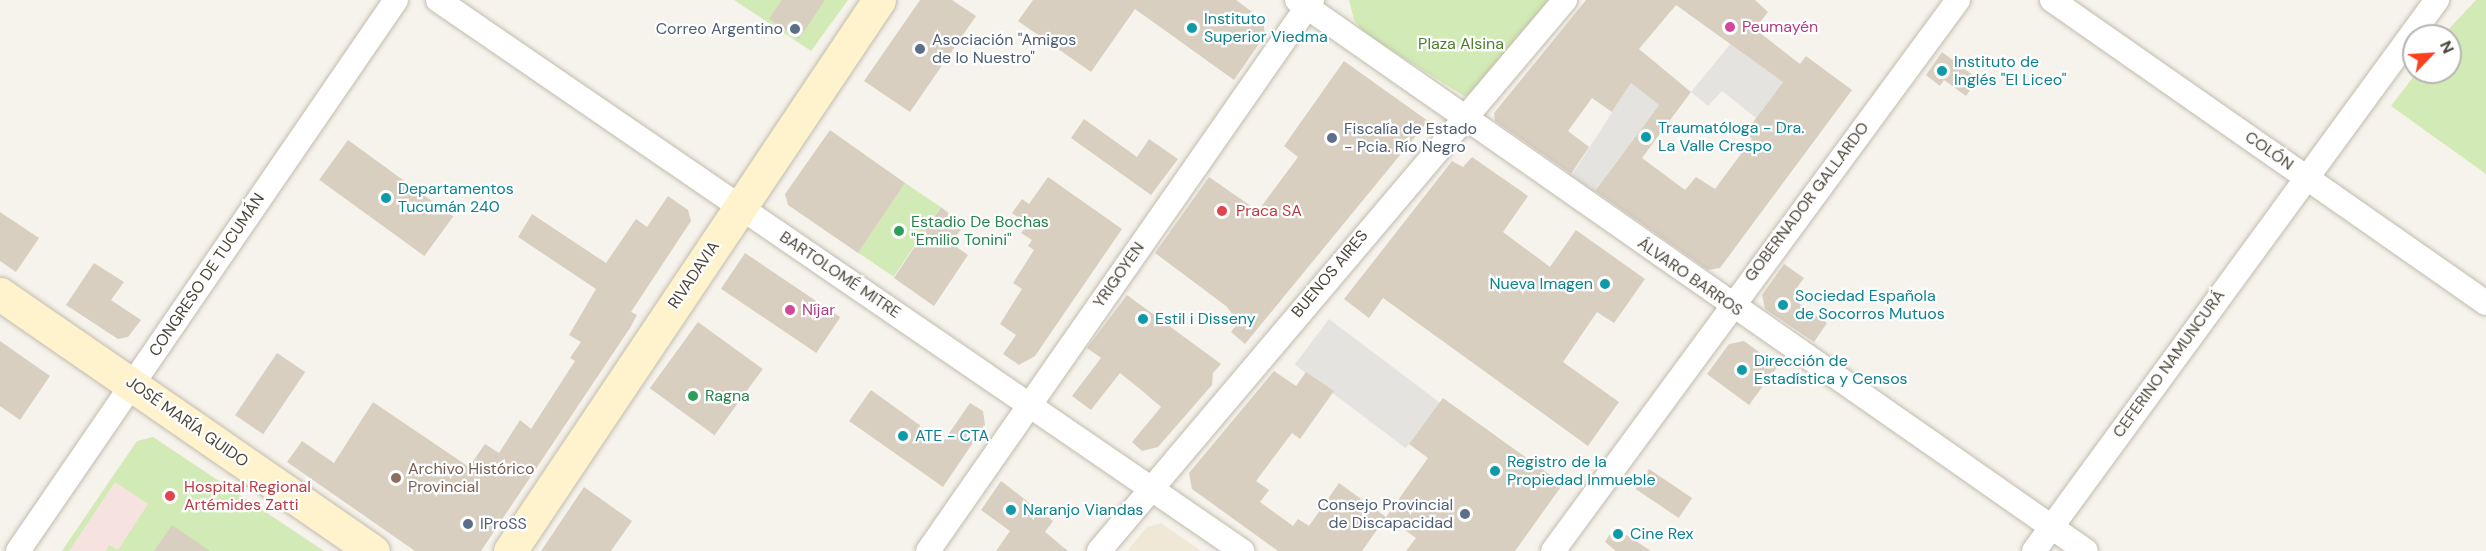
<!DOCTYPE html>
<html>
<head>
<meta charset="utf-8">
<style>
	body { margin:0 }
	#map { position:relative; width:2486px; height:551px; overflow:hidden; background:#f6f3ec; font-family:"DM Sans",sans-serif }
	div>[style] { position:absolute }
	.education>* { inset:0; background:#efe8d6 }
	.medical>* { inset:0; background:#f6e3e0 }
	.green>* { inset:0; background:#d2eab5; transform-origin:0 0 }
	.parking>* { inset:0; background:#e5e3e0; transform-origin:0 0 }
	.building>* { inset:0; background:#d8cfc1; transform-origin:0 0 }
	.roads { filter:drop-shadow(0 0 2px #c2bbae) drop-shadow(0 0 2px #c2bbae) }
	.minor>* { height:24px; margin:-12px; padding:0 12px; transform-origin:12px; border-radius:12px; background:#fff }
	.secondary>* { height:33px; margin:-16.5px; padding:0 16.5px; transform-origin:16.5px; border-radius:16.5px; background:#fff3cd }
	.dots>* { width:16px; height:16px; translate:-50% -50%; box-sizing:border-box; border:3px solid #fff; border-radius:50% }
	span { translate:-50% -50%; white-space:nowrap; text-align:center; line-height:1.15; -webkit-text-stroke:4.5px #fff; paint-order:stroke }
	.culture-label { font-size:16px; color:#0d838f }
	.left { translate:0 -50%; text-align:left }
	.right { translate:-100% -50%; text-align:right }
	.hotel-label { font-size:16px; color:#b23c85 }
	.service-label { font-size:16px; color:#4e5e75 }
	.park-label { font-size:16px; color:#4a7f2a }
	.street-label { font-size:16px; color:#4b4439 }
	.health-label { font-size:16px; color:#be3a42 }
	.leisure-label { font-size:16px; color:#27864d }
	.education-label { font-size:16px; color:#785e54 }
	.north { position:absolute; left:2402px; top:24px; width:60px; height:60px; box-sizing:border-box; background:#fff; border:2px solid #b7b4b0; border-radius:50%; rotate:65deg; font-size:16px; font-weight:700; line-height:24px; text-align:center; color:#4b4439 }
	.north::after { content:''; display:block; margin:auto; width:21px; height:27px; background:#fc3f1d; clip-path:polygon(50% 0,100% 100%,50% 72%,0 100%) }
</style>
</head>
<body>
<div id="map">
	<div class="education">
		<div style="clip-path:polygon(1161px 523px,1201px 551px,1127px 551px,1147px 527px)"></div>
	</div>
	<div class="medical">
		<div style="clip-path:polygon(153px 437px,324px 551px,62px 551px,137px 441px)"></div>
	</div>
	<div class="green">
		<div style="clip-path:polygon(734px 0,848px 0,811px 51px)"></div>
		<div style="clip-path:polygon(1349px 0,1556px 0,1474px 95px,1464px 96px,1364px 33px,1354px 20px)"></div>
		<div style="clip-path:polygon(2476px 0,2486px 0,2486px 174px,2391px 106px,2417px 72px,2450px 72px,2450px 36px,2442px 36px)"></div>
		<div style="left:905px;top:183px;width:43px;height:84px;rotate:34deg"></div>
		<div style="clip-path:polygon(153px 437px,324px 551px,106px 551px,109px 545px,118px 550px,148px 504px,115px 482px,69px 551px,62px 551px,137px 441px)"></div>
	</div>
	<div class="parking">
		<div style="clip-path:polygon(1732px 42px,1783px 82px,1756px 118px,1722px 91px,1708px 106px,1691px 92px)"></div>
		<div style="clip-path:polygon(1631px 83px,1659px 105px,1594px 192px,1571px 176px)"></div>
		<div style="left:1329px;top:319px;width:139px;height:57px;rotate:37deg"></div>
	</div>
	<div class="building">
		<div style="clip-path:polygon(782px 0,825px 0,799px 39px,769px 19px)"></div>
		<div style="clip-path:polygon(920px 0,952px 0,976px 16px,910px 112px,864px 81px)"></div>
		<div style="clip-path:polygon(1033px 0,1236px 0,1263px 20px,1265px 35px,1234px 80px,1135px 9px,1091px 72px,1018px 21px)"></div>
		<div style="clip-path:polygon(evenodd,1586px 0,1755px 0,1768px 12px,1755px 29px,1800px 64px,1806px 56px,1852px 90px,1720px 268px,1708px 270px,1595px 191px,1659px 105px,1631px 83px,1612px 112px,1592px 98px,1568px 131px,1589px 147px,1571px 174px,1495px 121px,1494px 113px,1586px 0,1676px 5px,1783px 82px,1745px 133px,1752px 139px,1715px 189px,1696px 177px,1685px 190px,1642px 158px,1691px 92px,1639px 49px,1676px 5px)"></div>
		<div style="clip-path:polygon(1942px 52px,1978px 79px,1966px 96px,1944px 80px,1940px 86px,1926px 75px)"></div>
		<div style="clip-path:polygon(1344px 61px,1428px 121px,1245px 344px,1231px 332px,1239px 322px,1226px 306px,1155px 253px,1209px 177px,1258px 211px,1298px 157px,1284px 146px)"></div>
		<div style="clip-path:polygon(1084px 119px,1137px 157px,1149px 139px,1178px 159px,1151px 195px,1071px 138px)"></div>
		<div style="clip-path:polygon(830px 130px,905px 183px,858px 253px,788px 205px,785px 194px)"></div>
		<div style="left:348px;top:140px;width:130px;height:49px;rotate:36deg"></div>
		<div style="clip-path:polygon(1472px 157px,1528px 196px,1503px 232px,1550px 267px,1576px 230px,1645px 279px,1614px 323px,1597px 312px,1563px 362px,1619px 402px,1588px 446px,1383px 298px,1369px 318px,1344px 299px,1452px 161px,1463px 167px)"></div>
		<div style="clip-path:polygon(1048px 177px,1122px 229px,1035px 356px,1019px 365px,1003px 354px,1016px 335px,1000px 324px,1022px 289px,1013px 283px,1034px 250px,1028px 246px,1032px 240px,1021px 233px,1028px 224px,1012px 213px,1022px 199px,1029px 204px)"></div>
		<div style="clip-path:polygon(668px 196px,688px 210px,691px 221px,631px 312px,637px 315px,630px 328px,481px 551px,415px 551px,287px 462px,302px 441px,334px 463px,373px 402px,469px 467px,485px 444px,499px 453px,520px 420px,531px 429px,575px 361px,570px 358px,581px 342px,569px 335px,596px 289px,518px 237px,532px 214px,606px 263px,636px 219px,647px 227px)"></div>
		<div style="clip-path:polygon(941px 207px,964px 225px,951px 243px,968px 255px,934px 306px,894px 278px)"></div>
		<div style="clip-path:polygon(0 212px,39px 238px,16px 272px,0 261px)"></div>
		<div style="left:745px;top:253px;width:115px;height:43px;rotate:34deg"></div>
		<div style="clip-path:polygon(94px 263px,124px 282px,111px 300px,141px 320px,128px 337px,118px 339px,66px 305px)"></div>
		<div style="clip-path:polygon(1784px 264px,1804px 278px,1796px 289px,1802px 294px,1797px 302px,1827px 323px,1814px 342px,1765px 309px,1762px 295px)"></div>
		<div style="clip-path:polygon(1127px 295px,1221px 364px,1213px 373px,1212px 385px,1158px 447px,1142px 451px,1132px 442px,1161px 407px,1140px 389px,1120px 373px,1091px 410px,1072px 396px,1101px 358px,1087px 348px)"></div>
		<div style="left:698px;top:322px;width:80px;height:82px;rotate:36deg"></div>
		<div style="clip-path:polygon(0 341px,50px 376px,20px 420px,0 406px)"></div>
		<div style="clip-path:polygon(1744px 341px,1778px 366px,1749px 405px,1707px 374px,1729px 344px)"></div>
		<div style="left:277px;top:353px;width:34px;height:75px;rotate:34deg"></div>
		<div style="clip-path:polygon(1274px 371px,1296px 386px,1306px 372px,1334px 391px,1300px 439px,1292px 433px,1256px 481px,1269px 490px,1260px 502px,1293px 526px,1298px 519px,1309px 526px,1339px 483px,1386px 517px,1428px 458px,1409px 444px,1443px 398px,1563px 484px,1515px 551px,1406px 551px,1416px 538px,1386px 517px,1362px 551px,1278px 551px,1192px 489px,1189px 473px)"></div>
		<div style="clip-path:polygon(871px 390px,943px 442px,970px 403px,983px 411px,985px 425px,943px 487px,849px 421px)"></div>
		<div style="left:1649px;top:469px;width:52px;height:24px;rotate:34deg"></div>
		<div style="clip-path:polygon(1001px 481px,1053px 521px,1045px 532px,1068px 551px,996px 551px,1010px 531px,981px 510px)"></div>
		<div style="clip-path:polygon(584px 487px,632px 521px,611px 551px,541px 551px)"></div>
		<div style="clip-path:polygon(172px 525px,210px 551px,154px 551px)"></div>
		<div style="clip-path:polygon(1614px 527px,1651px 551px,1616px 551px,1605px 542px)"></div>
	</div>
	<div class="roads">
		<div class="minor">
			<div style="left:438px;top:0;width:975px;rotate:34.42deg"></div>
			<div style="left:1297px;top:0;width:962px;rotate:34.93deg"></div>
			<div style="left:2052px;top:0;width:529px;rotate:34.92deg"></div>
			<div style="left:18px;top:551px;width:668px;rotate:-55.55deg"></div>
			<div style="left:928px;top:551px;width:672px;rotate:-55.13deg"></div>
			<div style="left:1099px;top:551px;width:722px;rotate:-49.78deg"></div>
			<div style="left:1553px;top:551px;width:684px;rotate:-53.68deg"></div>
			<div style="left:2034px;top:551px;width:683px;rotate:-53.82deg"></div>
		</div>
		<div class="secondary">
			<div style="left:0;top:294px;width:453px;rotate:34.6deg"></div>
			<div style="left:510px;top:551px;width:663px;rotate:-56.19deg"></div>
		</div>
	</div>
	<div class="dots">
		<div style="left:1730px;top:27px;background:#d1479c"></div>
		<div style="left:1192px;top:28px;background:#0f9aa8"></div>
		<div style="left:795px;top:29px;background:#5c6f8a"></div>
		<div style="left:920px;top:49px;background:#5c6f8a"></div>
		<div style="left:1942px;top:71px;background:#0f9aa8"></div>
		<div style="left:1646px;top:137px;background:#0f9aa8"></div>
		<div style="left:1332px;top:138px;background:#5c6f8a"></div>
		<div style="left:386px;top:198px;background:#0f9aa8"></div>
		<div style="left:1222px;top:211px;background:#e0444e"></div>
		<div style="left:899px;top:231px;background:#2e9e5b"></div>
		<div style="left:1605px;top:284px;background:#0f9aa8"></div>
		<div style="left:1783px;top:305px;background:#0f9aa8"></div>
		<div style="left:790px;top:310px;background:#d1479c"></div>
		<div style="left:1143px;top:319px;background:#0f9aa8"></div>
		<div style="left:1742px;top:370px;background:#0f9aa8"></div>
		<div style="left:693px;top:396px;background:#2e9e5b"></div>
		<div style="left:903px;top:436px;background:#0f9aa8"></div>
		<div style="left:1495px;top:471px;background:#0f9aa8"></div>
		<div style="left:396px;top:478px;background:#8d6e63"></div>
		<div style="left:170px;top:496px;background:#e0444e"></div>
		<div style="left:1011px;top:510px;background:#0f9aa8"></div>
		<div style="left:1465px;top:514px;background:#5c6f8a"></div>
		<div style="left:468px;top:524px;background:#5c6f8a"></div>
		<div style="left:1618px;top:534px;background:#0f9aa8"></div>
	</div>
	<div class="culture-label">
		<span class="left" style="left:1204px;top:28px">Instituto<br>Superior Viedma</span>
		<span class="left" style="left:1954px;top:71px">Instituto de<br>Inglés "El Liceo"</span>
		<span class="left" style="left:1658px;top:137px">Traumatóloga - Dra.<br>La Valle Crespo</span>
		<span class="left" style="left:398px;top:198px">Departamentos<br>Tucumán 240</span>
		<span class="right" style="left:1593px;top:284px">Nueva Imagen</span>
		<span class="left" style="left:1795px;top:305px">Sociedad Española<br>de Socorros Mutuos</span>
		<span class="left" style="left:1155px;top:319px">Estil i Disseny</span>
		<span class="left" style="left:1754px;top:370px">Dirección de<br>Estadística y Censos</span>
		<span class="left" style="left:915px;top:436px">ATE - CTA</span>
		<span class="left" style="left:1507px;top:471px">Registro de la<br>Propiedad Inmueble</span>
		<span class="left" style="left:1023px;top:510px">Naranjo Viandas</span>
		<span class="left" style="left:1630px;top:534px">Cine Rex</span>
	</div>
	<div class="hotel-label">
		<span class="left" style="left:1742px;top:27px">Peumayén</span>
		<span class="left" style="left:802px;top:310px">Níjar</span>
	</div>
	<div class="service-label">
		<span class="right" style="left:783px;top:29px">Correo Argentino</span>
		<span class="left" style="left:932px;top:49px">Asociación "Amigos<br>de lo Nuestro"</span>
		<span class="left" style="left:1344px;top:138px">Fiscalía de Estado<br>- Pcia. Río Negro</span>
		<span class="right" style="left:1453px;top:514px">Consejo Provincial<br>de Discapacidad</span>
		<span class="left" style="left:480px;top:524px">IProSS</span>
	</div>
	<div class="park-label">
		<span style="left:1461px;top:44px">Plaza Alsina</span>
	</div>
	<div class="street-label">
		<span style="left:2269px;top:151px;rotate:35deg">COLÓN</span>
		<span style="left:1807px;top:202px;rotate:-53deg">GOBERNADOR GALLARDO</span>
		<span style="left:1330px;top:274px;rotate:-50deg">BUENOS AIRES</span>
		<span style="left:207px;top:275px;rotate:-56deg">CONGRESO DE TUCUMÁN</span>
		<span style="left:694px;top:275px;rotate:-56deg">RIVADAVIA</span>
		<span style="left:840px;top:275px;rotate:34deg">BARTOLOMÉ MITRE</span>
		<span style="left:1119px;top:275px;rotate:-55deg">YRIGOYEN</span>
		<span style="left:1690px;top:277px;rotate:35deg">ÁLVARO BARROS</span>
		<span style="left:2169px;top:364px;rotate:-54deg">CEFERINO NAMUNCURÁ</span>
		<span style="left:187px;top:422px;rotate:35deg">JOSÉ MARÍA GUIDO</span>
	</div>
	<div class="health-label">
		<span class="left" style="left:1236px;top:211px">Praca SA</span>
		<span class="left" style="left:184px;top:496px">Hospital Regional<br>Artémides Zatti</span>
	</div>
	<div class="leisure-label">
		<span class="left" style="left:911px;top:231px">Estadio De Bochas<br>"Emilio Tonini"</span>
		<span class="left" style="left:705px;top:396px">Ragna</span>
	</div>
	<div class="education-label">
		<span class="left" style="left:408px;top:478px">Archivo Histórico<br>Provincial</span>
	</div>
	<div class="north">N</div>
</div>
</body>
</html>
